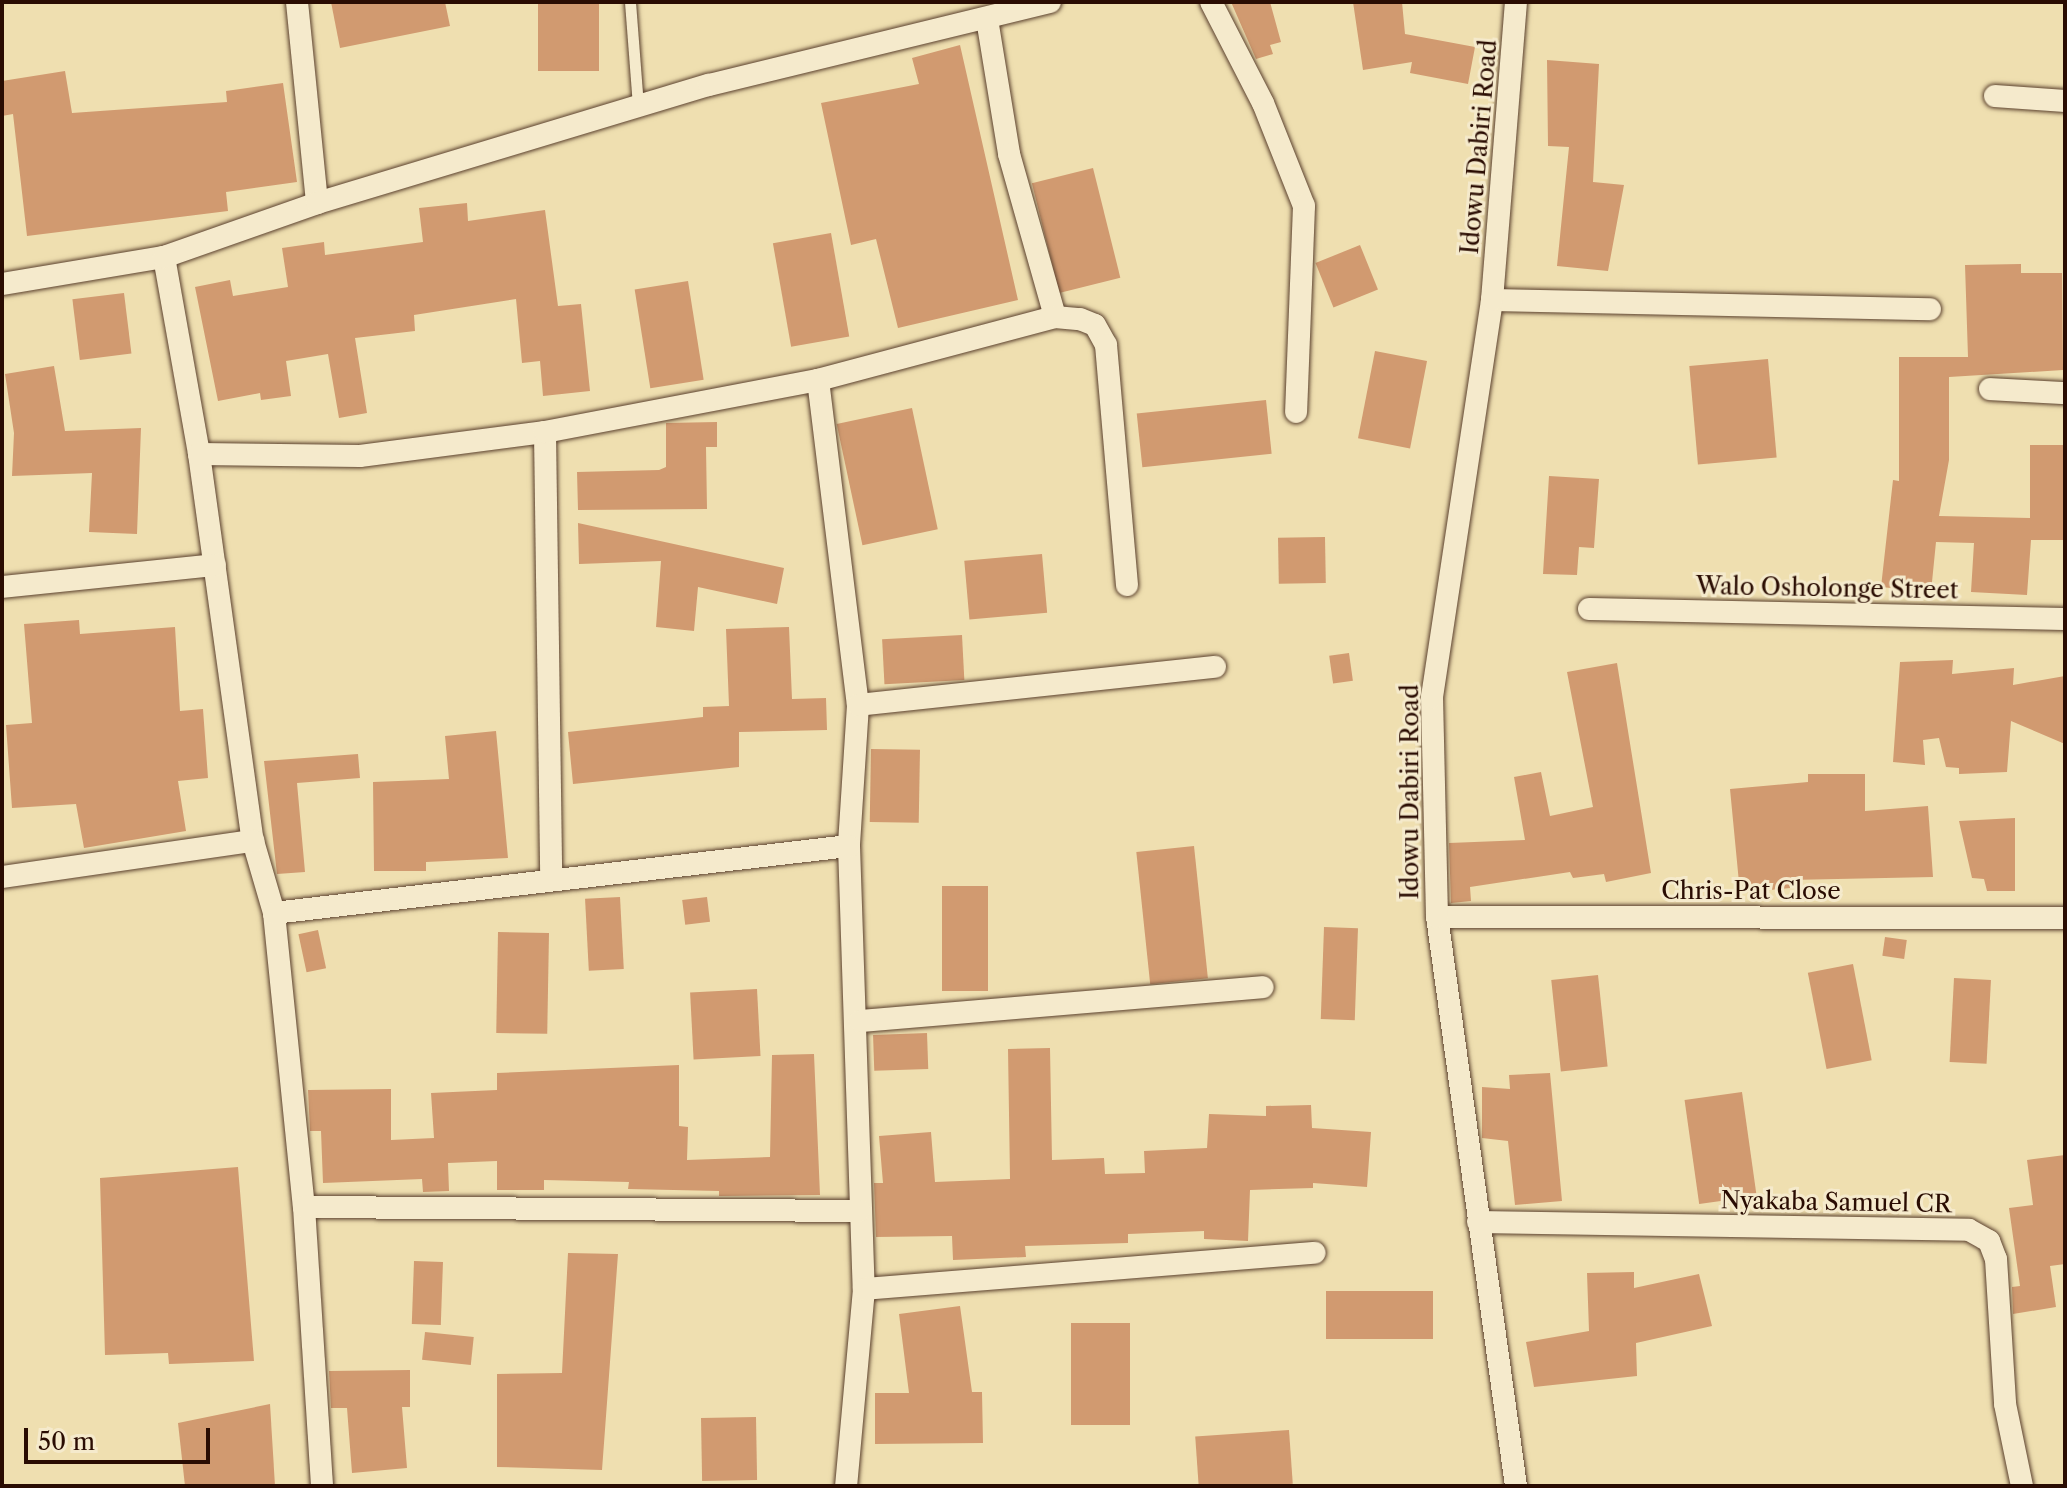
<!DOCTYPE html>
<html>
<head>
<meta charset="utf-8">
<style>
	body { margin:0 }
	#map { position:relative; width:2067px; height:1488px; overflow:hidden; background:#efdfb0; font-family:"Libre Caslon Text",serif }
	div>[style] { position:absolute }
	.building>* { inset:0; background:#d19a70; transform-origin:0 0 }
	.roads { filter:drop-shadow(0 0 2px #5b412e) drop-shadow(0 0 2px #5b412e) }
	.service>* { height:11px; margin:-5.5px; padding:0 5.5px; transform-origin:5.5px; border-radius:5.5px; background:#f5eacc }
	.minor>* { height:22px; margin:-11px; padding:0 11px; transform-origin:11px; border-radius:11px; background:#f5eacc }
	span { translate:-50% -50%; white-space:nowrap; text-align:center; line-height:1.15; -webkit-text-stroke:6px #f5eacc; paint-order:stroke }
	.street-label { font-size:24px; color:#2a0c02 }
	.frame { position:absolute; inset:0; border:4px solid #2a0c02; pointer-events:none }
	.scale { position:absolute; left:24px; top:1428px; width:186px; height:36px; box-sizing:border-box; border:4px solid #2a0c02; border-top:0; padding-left:10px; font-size:24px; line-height:28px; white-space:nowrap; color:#2a0c02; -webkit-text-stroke:6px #f5eacc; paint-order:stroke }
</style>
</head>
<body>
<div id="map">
	<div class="building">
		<div style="clip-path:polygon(331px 2px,445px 2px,450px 26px,340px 48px)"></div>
		<div style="left:538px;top:2px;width:61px;height:69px"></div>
		<div style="clip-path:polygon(1231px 2px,1270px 2px,1281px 42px,1270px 45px,1273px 54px,1256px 59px)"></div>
		<div style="clip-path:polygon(1353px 2px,1402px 2px,1405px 34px,1475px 47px,1468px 84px,1410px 73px,1412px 62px,1363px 70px)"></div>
		<div style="clip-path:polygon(960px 45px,1018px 300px,898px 328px,876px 239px,851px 245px,821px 103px,919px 84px,912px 58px)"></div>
		<div style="clip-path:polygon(1547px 60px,1599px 64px,1593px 182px,1624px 185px,1608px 271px,1557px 266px,1569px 147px,1548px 146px)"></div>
		<div style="clip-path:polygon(65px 71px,72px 113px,227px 102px,226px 91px,283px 83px,297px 182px,226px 192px,228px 211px,27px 236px,13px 114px,2px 116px,2px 81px)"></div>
		<div style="left:1093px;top:168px;width:113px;height:63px;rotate:76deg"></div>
		<div style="clip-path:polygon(467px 203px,468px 221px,545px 210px,558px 306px,581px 304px,590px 391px,543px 396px,540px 361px,522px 363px,516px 299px,414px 315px,415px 331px,355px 338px,367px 413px,339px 418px,328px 354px,286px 361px,291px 396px,261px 400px,260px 393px,218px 401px,195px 287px,230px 280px,233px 296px,288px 287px,282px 248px,324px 242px,325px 255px,423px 242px,419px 208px)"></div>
		<div style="left:831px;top:233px;width:105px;height:59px;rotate:80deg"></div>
		<div style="left:1360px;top:245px;width:48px;height:48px;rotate:68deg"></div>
		<div style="clip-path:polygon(2021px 264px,2021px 273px,2062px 273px,2063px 370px,1949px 377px,1949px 460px,1939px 516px,2030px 518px,2030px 445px,2065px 445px,2065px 540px,2031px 540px,2027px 595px,1971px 592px,1974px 543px,1936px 542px,1931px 592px,1881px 587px,1893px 480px,1899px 481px,1899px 357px,1968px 357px,1965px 265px)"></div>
		<div style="left:688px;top:281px;width:100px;height:54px;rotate:81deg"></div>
		<div style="left:124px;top:293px;width:61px;height:52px;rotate:83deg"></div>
		<div style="left:1375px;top:351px;width:53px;height:89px;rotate:11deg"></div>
		<div style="left:1768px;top:359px;width:99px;height:79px;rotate:85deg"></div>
		<div style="clip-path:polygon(54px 366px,65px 431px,141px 428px,137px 534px,89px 532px,92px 473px,12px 476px,14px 433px,5px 374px)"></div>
		<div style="left:1266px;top:400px;width:54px;height:130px;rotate:84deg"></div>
		<div style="left:912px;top:408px;width:124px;height:77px;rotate:78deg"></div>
		<div style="clip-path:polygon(717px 422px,717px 447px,706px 447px,707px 509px,578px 510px,577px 472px,659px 470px,666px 467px,666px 423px)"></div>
		<div style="clip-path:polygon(1549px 476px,1599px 479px,1594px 548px,1579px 547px,1577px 575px,1543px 574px)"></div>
		<div style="clip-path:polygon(578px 523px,784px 568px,777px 604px,698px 587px,694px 631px,656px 627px,661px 561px,579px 564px)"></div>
		<div style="left:1325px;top:537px;width:46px;height:47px;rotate:89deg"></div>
		<div style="left:1042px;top:554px;width:59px;height:78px;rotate:85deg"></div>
		<div style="clip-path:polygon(79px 620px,80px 634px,175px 627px,180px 711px,203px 709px,208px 778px,178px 781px,186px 831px,84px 848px,76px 804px,12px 808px,6px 725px,32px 723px,24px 624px)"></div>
		<div style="clip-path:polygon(789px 627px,792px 699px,826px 698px,827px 730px,739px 732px,739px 767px,573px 784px,568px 732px,703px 717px,703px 707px,729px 706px,726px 629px)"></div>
		<div style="left:962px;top:635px;width:45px;height:80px;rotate:87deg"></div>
		<div style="left:1349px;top:653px;width:28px;height:20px;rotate:82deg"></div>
		<div style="clip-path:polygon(1953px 660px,1952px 674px,2014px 668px,2013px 685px,2065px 676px,2065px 744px,2011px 721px,2007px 772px,1959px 774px,1959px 768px,1946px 767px,1939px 738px,1923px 740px,1925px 765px,1893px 762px,1900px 662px)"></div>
		<div style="clip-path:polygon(1617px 663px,1651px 873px,1606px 882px,1604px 874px,1573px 878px,1570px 872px,1470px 887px,1471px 901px,1451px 903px,1449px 843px,1525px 840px,1514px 777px,1541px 772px,1550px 816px,1593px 807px,1567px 672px)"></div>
		<div style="clip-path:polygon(496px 731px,508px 858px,426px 862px,426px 871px,374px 871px,373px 782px,449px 779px,445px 736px)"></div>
		<div style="left:871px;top:749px;width:49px;height:73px;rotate:1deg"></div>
		<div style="clip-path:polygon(358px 754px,360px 778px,297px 783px,305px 872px,277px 874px,264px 761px)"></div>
		<div style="clip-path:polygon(1808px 774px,1865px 774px,1865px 811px,1928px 806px,1933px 877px,1789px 880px,1790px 888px,1740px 893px,1730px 789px,1808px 782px)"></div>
		<div style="clip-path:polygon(2015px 818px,2015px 891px,1987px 891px,1984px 879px,1972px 878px,1959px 821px)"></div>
		<div style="left:1194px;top:846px;width:133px;height:58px;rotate:84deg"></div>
		<div style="left:942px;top:886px;width:46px;height:105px"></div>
		<div style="left:620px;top:897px;width:72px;height:35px;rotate:87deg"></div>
		<div style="left:707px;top:897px;width:25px;height:25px;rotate:83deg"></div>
		<div style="left:1324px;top:927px;width:34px;height:92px;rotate:2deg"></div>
		<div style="left:318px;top:930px;width:39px;height:20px;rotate:78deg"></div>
		<div style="left:498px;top:932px;width:51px;height:101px;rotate:1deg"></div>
		<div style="left:1885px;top:937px;width:22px;height:19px;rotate:8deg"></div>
		<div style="left:1853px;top:964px;width:98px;height:46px;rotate:79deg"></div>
		<div style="left:1598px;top:975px;width:92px;height:47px;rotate:84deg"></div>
		<div style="left:1954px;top:978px;width:37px;height:84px;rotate:3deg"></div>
		<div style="left:757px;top:989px;width:67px;height:67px;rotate:87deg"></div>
		<div style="left:927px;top:1033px;width:36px;height:54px;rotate:88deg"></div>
		<div style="clip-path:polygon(1050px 1048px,1052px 1160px,1104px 1158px,1105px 1174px,1145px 1173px,1144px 1151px,1207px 1148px,1209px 1114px,1266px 1116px,1266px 1106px,1311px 1105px,1312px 1128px,1371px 1132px,1367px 1187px,1313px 1183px,1313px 1188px,1250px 1190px,1248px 1241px,1204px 1239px,1204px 1231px,1128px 1234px,1128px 1243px,1025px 1246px,1026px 1257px,953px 1260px,952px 1236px,876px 1237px,874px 1183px,883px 1183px,879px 1136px,931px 1132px,935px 1182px,1010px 1179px,1008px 1049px)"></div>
		<div style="clip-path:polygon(814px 1054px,820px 1195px,719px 1196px,719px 1191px,628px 1189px,629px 1182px,544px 1180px,544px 1190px,497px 1190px,497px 1161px,448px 1163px,449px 1191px,423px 1192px,422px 1179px,323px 1183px,321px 1131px,310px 1131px,308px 1090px,391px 1089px,391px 1140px,434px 1138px,431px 1093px,497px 1090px,497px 1073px,679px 1065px,679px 1126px,688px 1127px,687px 1160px,770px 1157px,772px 1055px)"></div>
		<div style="clip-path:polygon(1550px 1073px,1562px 1201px,1515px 1205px,1508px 1141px,1482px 1138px,1482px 1087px,1510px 1089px,1509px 1075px)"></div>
		<div style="left:1742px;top:1092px;width:105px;height:58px;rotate:82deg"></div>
		<div style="clip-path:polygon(2065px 1155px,2065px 1264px,2050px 1266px,2056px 1307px,2013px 1314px,2012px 1287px,2020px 1286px,2009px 1208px,2033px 1205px,2027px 1160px)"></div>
		<div style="clip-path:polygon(238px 1167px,254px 1361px,169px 1364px,168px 1353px,105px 1355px,100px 1178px)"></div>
		<div style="clip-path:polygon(568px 1253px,618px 1254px,602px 1470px,497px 1467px,497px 1374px,562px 1373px)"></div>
		<div style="left:414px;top:1261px;width:29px;height:63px;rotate:2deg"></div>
		<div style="clip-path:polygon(1634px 1272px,1634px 1288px,1699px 1274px,1712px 1326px,1636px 1343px,1637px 1376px,1534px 1387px,1526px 1342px,1589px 1331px,1587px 1273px)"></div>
		<div style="left:1433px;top:1291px;width:48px;height:107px;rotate:90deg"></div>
		<div style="clip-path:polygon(960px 1306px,972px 1392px,982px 1392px,983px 1443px,875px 1444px,875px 1393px,909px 1393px,899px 1314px)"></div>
		<div style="left:1071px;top:1323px;width:59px;height:102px"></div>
		<div style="left:425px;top:1332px;width:49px;height:28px;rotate:6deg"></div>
		<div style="clip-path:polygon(410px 1370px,410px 1407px,402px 1407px,407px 1468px,352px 1473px,347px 1408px,331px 1408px,329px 1371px)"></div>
		<div style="clip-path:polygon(270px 1404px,275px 1486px,185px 1486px,178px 1423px)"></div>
		<div style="left:756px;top:1417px;width:63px;height:55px;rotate:89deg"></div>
		<div style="left:1289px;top:1430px;width:54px;height:94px;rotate:86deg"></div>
	</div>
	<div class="roads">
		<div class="service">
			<div style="left:630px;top:2px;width:105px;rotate:85.6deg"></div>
		</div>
		<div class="minor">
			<div style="left:297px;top:2px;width:202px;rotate:84.3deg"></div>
			<div style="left:1211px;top:2px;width:114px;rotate:62.8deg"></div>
			<div style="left:1263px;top:103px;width:111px;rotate:68.3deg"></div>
			<div style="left:1304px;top:206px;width:206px;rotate:92.2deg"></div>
			<div style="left:987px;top:19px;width:137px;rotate:80.7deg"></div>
			<div style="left:1009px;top:154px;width:169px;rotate:74.2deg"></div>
			<div style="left:1995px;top:96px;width:70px;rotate:4.1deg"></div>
			<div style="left:164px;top:257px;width:200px;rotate:79.9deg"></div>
			<div style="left:199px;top:454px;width:391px;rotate:82.1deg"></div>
			<div style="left:253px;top:841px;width:75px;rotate:73.7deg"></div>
			<div style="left:274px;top:913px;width:296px;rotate:84.2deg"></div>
			<div style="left:304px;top:1207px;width:280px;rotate:86.3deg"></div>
			<div style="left:2px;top:284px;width:164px;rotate:-9.5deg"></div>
			<div style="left:164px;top:257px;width:162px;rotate:-19.4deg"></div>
			<div style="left:317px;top:203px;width:409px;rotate:-16.8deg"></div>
			<div style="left:709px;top:85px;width:351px;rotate:-13.7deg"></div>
			<div style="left:1492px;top:300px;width:438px;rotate:1.2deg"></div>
			<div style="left:818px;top:380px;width:327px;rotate:83deg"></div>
			<div style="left:858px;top:705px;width:141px;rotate:93.7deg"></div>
			<div style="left:849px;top:846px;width:443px;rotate:88.1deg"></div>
			<div style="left:864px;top:1289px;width:198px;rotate:95.2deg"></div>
			<div style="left:1990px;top:389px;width:75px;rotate:3.1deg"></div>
			<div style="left:545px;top:432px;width:444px;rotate:89.2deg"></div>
			<div style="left:199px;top:454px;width:161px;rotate:0.7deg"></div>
			<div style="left:360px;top:456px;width:187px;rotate:-7.4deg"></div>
			<div style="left:545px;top:432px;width:278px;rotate:-10.8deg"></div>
			<div style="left:818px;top:380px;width:245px;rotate:-14.9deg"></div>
			<div style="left:1055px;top:317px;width:25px;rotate:5deg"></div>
			<div style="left:1080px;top:319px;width:16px;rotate:22deg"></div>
			<div style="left:1095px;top:325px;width:23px;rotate:61deg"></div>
			<div style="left:1106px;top:345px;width:241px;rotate:85deg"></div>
			<div style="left:2px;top:587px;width:214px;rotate:-5.9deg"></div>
			<div style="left:1589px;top:609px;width:476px;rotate:1.2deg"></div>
			<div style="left:858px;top:705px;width:359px;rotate:-6.1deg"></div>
			<div style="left:2px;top:877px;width:254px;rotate:-8.2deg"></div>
			<div style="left:274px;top:913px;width:579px;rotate:-6.65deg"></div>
			<div style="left:1437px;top:917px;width:628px;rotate:0.09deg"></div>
			<div style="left:860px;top:1021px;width:404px;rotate:-4.8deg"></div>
			<div style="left:304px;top:1207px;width:555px;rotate:0.41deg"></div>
			<div style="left:1478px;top:1222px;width:491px;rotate:0.9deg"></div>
			<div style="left:1969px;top:1230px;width:23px;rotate:29deg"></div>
			<div style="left:1989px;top:1241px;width:19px;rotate:69deg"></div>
			<div style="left:1996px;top:1259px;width:145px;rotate:86.4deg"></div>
			<div style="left:2005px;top:1404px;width:84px;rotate:78.3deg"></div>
			<div style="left:864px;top:1289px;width:452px;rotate:-4.6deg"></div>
			<div style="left:1516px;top:1486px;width:574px;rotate:-97.9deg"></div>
			<div style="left:1437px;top:917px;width:220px;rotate:-91.3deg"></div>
			<div style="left:1432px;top:697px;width:402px;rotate:-81.4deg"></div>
			<div style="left:1492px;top:300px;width:299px;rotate:-85.4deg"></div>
		</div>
	</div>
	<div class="street-label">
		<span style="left:1479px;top:147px;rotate:-85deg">Idowu Dabiri Road</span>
		<span style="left:1827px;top:588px;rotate:1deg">Walo Osholonge Street</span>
		<span style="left:1410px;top:792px;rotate:-90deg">Idowu Dabiri Road</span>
		<span style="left:1751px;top:891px">Chris-Pat Close</span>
		<span style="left:1836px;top:1202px;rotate:1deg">Nyakaba Samuel CR</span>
	</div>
	<div class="frame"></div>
	<div class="scale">50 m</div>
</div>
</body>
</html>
